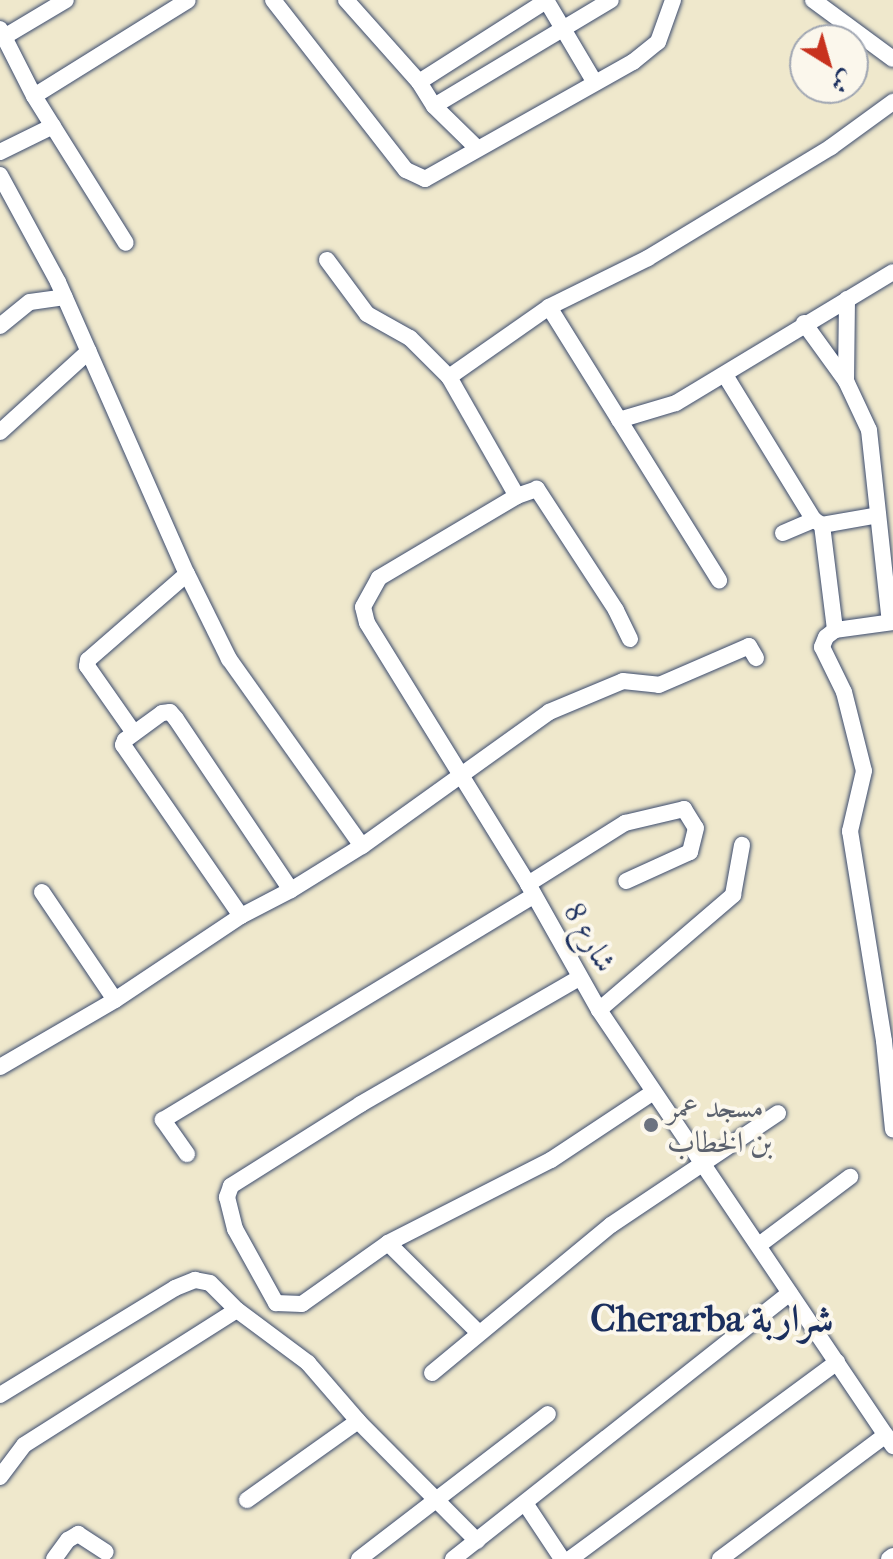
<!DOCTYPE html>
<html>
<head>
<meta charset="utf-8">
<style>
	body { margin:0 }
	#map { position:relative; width:893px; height:1559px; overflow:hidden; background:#efe8cc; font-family:"IM FELL French Canon",Amiri,serif }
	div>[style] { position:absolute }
	.roads { filter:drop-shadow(0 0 2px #3b4b6e) drop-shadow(0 0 2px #3b4b6e) }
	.minor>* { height:16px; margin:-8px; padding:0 8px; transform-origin:8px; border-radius:8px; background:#fff }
	.dots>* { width:22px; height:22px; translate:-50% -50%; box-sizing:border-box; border:4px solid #fbf7ec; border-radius:50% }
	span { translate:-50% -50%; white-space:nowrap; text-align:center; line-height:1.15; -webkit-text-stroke:8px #fbf7ec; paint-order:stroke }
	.street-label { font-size:30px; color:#1b2f5e }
	.worship-label { font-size:30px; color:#5b616d }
	.left { translate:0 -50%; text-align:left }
	.district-label { font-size:38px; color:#1b2f5e; font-weight:700 }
	.north { position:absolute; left:789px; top:24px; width:80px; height:80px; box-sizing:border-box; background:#fbf7ec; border:2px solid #a1a7b3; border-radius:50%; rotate:143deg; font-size:22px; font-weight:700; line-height:32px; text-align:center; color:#1b2f5e }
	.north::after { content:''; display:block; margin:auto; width:28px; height:36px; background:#c8321e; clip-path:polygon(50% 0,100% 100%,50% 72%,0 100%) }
</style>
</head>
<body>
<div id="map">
	<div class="roads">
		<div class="minor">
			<div style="left:273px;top:0;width:216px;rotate:52deg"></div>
			<div style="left:406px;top:170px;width:21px;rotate:25deg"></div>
			<div style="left:425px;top:179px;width:239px;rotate:-29.4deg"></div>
			<div style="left:633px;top:62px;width:32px;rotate:-39deg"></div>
			<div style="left:658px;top:42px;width:45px;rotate:-70.3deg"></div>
			<div style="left:346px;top:0;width:110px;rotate:48.3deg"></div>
			<div style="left:419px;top:82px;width:28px;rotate:58deg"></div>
			<div style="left:434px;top:106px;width:60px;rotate:44.3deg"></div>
			<div style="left:546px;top:0;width:96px;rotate:59.4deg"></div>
			<div style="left:813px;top:0;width:99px;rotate:36.4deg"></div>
			<div style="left:0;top:29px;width:75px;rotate:63.1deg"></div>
			<div style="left:34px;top:96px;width:173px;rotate:58deg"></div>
			<div style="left:4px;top:37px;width:72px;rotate:-30.8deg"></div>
			<div style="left:419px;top:82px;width:151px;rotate:-32.5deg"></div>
			<div style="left:34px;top:96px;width:181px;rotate:-31.9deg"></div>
			<div style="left:434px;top:106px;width:206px;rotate:-30.9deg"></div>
			<div style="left:0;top:152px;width:59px;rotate:-26.1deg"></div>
			<div style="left:0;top:175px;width:122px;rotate:61.5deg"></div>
			<div style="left:58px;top:282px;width:319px;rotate:66.2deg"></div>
			<div style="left:187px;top:574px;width:95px;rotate:63.7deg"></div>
			<div style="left:229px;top:659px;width:229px;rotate:54.6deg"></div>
			<div style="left:327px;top:260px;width:67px;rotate:53.5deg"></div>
			<div style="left:367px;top:314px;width:49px;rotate:29.2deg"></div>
			<div style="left:410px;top:338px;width:55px;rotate:45deg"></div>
			<div style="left:449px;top:377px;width:137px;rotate:60.3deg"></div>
			<div style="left:549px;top:307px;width:322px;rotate:58.1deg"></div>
			<div style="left:804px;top:323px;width:72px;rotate:54.1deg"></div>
			<div style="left:846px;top:381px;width:54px;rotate:64.9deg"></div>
			<div style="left:869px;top:430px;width:193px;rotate:83.8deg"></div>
			<div style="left:0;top:326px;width:38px;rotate:-39deg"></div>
			<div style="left:30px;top:302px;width:35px;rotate:-8deg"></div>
			<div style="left:725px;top:375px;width:170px;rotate:58.5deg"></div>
			<div style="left:814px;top:520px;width:9px;rotate:32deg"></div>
			<div style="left:822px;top:525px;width:57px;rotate:-10.1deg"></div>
			<div style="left:449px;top:377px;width:122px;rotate:-35deg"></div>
			<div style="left:549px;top:307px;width:110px;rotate:-26.3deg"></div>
			<div style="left:648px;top:258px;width:214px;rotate:-31.2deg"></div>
			<div style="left:831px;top:147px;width:77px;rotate:-36deg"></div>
			<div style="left:846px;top:381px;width:82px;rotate:-89.3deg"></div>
			<div style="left:619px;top:420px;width:59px;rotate:-16.6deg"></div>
			<div style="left:676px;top:403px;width:253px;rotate:-31.1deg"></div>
			<div style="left:0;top:432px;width:120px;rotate:-42.3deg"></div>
			<div style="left:822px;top:525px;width:106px;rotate:82.9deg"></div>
			<div style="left:783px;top:533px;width:34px;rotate:-23deg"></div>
			<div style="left:893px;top:622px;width:59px;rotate:172.1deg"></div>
			<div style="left:835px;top:630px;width:11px;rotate:142deg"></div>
			<div style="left:826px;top:637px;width:11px;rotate:112deg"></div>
			<div style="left:822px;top:647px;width:50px;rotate:63.9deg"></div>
			<div style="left:844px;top:692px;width:81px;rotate:75.8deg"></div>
			<div style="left:864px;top:771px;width:62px;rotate:103.1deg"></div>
			<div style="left:850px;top:831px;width:213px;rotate:80.8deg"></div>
			<div style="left:884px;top:1041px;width:89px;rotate:84.2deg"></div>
			<div style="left:630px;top:639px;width:32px;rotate:-116deg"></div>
			<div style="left:616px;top:610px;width:145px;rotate:-123.1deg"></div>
			<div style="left:537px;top:489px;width:21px;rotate:161deg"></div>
			<div style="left:517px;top:496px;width:161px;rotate:149.3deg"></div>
			<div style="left:379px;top:578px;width:33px;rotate:119deg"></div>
			<div style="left:363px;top:607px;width:16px;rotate:76deg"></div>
			<div style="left:367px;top:623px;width:307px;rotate:58.3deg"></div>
			<div style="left:528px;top:884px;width:145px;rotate:60.6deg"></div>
			<div style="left:599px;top:1010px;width:526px;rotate:56.01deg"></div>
			<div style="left:134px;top:733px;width:82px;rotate:-125deg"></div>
			<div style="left:87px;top:666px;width:6px;rotate:-81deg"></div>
			<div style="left:88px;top:660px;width:131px;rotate:-41deg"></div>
			<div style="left:528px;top:884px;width:115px;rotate:-32.2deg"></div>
			<div style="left:625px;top:823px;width:61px;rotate:-13.3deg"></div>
			<div style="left:684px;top:809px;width:22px;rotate:58deg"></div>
			<div style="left:696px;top:828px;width:25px;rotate:104deg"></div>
			<div style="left:690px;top:852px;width:70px;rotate:155.6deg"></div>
			<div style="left:42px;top:892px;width:130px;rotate:55.9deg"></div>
			<div style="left:241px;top:916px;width:208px;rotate:-124.6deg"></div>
			<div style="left:123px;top:745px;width:5px;rotate:-68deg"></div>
			<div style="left:125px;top:740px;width:46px;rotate:-36.1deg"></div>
			<div style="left:162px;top:713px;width:8px;rotate:-7deg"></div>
			<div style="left:170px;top:712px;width:9px;rotate:49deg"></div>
			<div style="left:176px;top:719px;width:206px;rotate:56.1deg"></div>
			<div style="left:579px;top:978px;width:252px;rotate:150deg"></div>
			<div style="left:361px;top:1104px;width:154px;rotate:147.8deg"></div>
			<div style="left:231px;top:1186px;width:12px;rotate:110deg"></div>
			<div style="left:227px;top:1197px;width:33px;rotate:76deg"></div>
			<div style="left:235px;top:1229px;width:85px;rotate:61deg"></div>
			<div style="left:276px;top:1303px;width:26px;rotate:2deg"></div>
			<div style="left:302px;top:1304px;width:105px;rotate:-35.3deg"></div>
			<div style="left:388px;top:1243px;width:183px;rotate:-27deg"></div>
			<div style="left:551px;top:1160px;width:121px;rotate:-33.6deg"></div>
			<div style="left:599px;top:1010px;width:177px;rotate:-40.6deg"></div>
			<div style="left:733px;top:895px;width:51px;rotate:-79.8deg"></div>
			<div style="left:0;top:1067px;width:133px;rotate:-30.2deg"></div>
			<div style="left:115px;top:1000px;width:151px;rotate:-33.7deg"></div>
			<div style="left:241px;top:916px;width:56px;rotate:-27.5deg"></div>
			<div style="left:291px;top:890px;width:84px;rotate:-31.8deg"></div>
			<div style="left:362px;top:846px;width:230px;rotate:-35.6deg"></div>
			<div style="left:549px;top:712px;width:80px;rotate:-22.7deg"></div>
			<div style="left:623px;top:681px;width:36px;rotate:6deg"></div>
			<div style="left:659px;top:685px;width:98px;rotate:-23.4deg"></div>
			<div style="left:749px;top:646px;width:14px;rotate:60deg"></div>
			<div style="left:187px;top:1154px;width:42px;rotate:-125.2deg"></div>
			<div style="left:163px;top:1120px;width:433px;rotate:-31.2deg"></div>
			<div style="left:388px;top:1243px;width:127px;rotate:44.7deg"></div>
			<div style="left:759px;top:1245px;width:114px;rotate:-36.8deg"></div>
			<div style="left:432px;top:1373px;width:232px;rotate:-39.6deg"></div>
			<div style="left:611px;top:1225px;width:201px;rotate:-33.8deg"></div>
			<div style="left:0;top:1395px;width:205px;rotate:-31.4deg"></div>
			<div style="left:175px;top:1288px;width:22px;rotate:-22deg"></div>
			<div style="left:195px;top:1280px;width:15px;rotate:11deg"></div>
			<div style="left:210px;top:1283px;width:38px;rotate:45deg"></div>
			<div style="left:237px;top:1310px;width:89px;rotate:36.7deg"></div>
			<div style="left:308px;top:1363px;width:77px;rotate:49.2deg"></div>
			<div style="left:358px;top:1421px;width:169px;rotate:45.2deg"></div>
			<div style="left:0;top:1477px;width:40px;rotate:-53deg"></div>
			<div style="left:24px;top:1445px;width:252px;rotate:-32.4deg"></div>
			<div style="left:247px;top:1500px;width:136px;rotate:-35.4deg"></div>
			<div style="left:525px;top:1503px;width:67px;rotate:56.5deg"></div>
			<div style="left:54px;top:1559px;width:24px;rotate:-54deg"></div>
			<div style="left:68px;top:1540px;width:12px;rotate:-31deg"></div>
			<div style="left:78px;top:1534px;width:33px;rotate:33deg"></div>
			<div style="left:359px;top:1559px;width:238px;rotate:-37.5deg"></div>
			<div style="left:453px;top:1559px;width:429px;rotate:-38.3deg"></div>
			<div style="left:570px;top:1559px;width:332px;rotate:-36.4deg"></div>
			<div style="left:720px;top:1559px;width:207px;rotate:-36.8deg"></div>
			<div style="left:889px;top:1559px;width:5px;rotate:-37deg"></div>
		</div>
	</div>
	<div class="dots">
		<div style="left:651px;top:1125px;background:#6b7280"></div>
	</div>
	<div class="street-label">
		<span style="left:589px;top:938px;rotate:60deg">شارع 8</span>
	</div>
	<div class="worship-label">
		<span class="left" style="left:667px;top:1125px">مسجد عمر<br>بن الخطاب</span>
	</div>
	<div class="district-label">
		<span style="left:712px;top:1319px">Cherarba شراربة</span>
	</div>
	<div class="north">ش</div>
</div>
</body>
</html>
